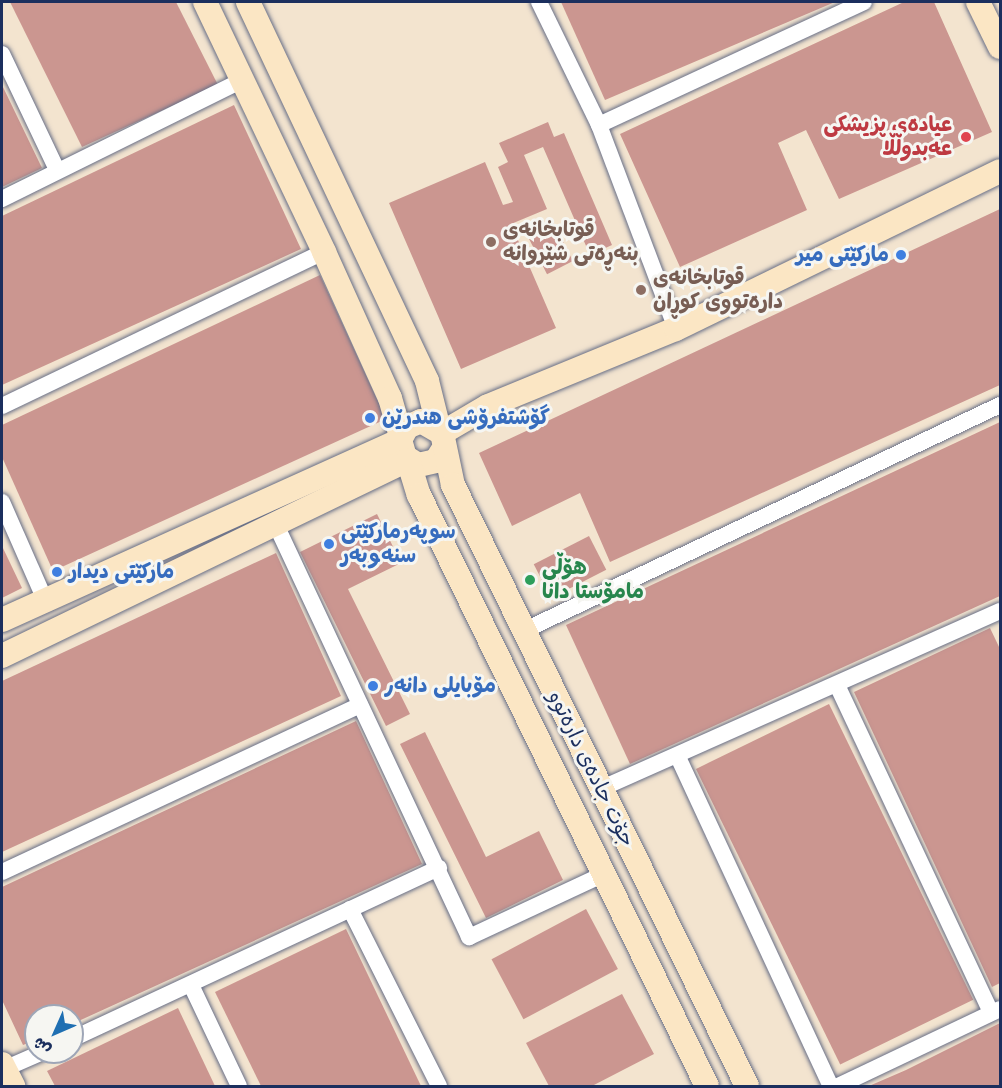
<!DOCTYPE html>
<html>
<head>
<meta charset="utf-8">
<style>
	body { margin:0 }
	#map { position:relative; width:1002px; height:1088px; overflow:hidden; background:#f3e4cf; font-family:Mynerve,"Playpen Sans Arabic",sans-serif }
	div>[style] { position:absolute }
	.building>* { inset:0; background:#cb9690; transform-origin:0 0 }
	.roads { filter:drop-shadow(0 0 2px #676e86) drop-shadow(0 0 2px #676e86) }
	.street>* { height:16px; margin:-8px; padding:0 8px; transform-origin:8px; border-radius:8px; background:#fff }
	.secondary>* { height:24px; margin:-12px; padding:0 12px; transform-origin:12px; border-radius:12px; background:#fbe6c4 }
	.dots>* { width:16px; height:16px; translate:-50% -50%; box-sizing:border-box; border:3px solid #f6f6f2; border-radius:50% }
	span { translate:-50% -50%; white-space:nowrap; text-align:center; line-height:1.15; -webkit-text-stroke:6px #f6f6f2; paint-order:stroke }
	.health-label { font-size:21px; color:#be3a42; font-weight:700 }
	.right { translate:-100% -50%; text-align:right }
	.education-label { font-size:21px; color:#785e54; font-weight:700 }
	.left { translate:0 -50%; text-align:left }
	.shop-label { font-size:21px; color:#366cbe; font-weight:700 }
	.leisure-label { font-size:21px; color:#27864d; font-weight:700 }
	.street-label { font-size:21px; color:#1b2f5e }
	.frame { position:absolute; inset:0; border:3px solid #1b2f5e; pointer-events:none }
	.north { position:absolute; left:24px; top:1004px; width:60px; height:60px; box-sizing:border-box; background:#f6f6f2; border:2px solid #9ea6b7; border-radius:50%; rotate:225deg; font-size:16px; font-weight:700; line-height:24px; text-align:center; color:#1b2f5e }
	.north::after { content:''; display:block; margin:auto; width:21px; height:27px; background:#1f6fb2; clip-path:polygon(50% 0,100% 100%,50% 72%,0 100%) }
</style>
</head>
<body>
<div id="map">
	<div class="building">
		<div style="clip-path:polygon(10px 2px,176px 2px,218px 85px,82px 147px)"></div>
		<div style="clip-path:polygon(561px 2px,835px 2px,605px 100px)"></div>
		<div style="clip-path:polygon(904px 2px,934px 2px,992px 132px,839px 199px,806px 130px,778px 143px,807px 210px,680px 267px,620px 134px)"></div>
		<div style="clip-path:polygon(2px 85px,42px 168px,2px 187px)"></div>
		<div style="clip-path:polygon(234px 105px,301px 249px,2px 385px,2px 216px)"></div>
		<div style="clip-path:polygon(548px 122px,554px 137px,564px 133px,612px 245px,590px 255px,543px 147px,524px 155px,547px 209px,511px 224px,556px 328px,461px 369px,389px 203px,485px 162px,503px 205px,513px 202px,498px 167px,508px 162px,499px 143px)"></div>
		<div style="clip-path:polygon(1000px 209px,1000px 385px,610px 562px,580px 493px,512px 526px,479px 453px)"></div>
		<div style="left:552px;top:220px;width:46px;height:29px;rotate:63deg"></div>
		<div style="clip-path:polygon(320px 275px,386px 419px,53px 571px,2px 457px,2px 425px)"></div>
		<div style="clip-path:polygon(1000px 422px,1000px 596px,630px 764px,566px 625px)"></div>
		<div style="clip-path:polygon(377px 514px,401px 563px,348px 589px,410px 714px,386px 726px,300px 552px)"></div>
		<div style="left:589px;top:536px;width:38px;height:62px;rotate:63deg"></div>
		<div style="clip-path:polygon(2px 546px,22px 588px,2px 598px)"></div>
		<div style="clip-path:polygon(276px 553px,341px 696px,2px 852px,2px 681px)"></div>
		<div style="clip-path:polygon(990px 628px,1000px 649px,1000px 983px,992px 987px,854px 692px)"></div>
		<div style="left:829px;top:704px;width:329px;height:148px;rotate:64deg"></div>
		<div style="clip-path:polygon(356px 721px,422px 864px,72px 1024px,72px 1016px,36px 1016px,36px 1040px,23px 1045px,2px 1000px,2px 887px)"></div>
		<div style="clip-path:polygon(425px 732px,486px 857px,539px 831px,563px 880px,486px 918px,400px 744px)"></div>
		<div style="left:586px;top:909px;width:68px;height:107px;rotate:62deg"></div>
		<div style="clip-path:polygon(346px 929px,421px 1086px,261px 1086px,215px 992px)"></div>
		<div style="clip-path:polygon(622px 994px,654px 1054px,592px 1086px,549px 1086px,526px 1043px)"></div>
		<div style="clip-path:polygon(178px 1008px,215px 1086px,55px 1086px,47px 1071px)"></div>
		<div style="clip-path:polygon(1000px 1023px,1000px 1086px,869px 1086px,906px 1070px)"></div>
	</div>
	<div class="roads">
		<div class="street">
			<div style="left:539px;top:2px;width:137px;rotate:64deg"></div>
			<div style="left:599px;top:125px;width:218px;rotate:69.3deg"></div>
			<div style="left:2px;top:54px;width:128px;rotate:64.6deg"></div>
			<div style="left:599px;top:125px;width:292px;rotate:-24.9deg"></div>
			<div style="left:2px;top:199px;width:267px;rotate:-26.3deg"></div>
			<div style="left:2px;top:406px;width:357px;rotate:-25.6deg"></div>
			<div style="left:2px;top:502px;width:107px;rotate:66.3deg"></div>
			<div style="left:277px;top:527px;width:453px;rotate:64.9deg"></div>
			<div style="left:469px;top:937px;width:147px;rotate:-25deg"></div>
			<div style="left:523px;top:631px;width:528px;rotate:-25.35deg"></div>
			<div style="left:837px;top:685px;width:362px;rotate:64.8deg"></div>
			<div style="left:678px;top:757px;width:363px;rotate:65.1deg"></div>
			<div style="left:600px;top:789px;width:438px;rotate:-24deg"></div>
			<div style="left:2px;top:872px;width:395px;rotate:-25deg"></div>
			<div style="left:350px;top:909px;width:198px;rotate:63.3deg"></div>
			<div style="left:191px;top:985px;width:112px;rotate:64.6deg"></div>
			<div style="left:72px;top:1039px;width:405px;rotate:-25deg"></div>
			<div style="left:4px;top:1069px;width:43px;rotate:-23.6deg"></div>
			<div style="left:838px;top:1086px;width:179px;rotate:-25.4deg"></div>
		</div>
		<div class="secondary">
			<div style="left:205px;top:2px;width:277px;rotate:64.5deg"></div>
			<div style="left:324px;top:252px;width:160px;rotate:65.7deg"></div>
			<div style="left:390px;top:398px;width:40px;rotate:74deg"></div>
			<div style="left:248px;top:2px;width:419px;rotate:64.7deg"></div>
			<div style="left:427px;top:381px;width:49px;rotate:76deg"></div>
			<div style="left:978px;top:2px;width:50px;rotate:63.9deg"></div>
			<div style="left:442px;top:433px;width:53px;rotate:-30.4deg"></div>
			<div style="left:488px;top:406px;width:203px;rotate:-22.3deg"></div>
			<div style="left:676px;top:329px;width:360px;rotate:-26deg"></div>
			<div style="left:444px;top:448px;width:15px;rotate:122deg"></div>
			<div style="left:436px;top:461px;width:18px;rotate:167deg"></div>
			<div style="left:418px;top:465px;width:15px;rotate:-148deg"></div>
			<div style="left:405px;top:457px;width:18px;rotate:-106deg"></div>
			<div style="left:400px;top:440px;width:15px;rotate:-62deg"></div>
			<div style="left:407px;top:427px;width:15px;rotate:-23deg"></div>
			<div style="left:421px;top:421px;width:24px;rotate:30deg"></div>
			<div style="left:442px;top:433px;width:53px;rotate:78.1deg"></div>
			<div style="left:453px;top:485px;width:669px;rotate:63.93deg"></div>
			<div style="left:2px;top:620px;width:437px;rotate:-24.3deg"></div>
			<div style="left:2px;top:656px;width:451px;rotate:-25.8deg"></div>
			<div style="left:408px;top:460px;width:37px;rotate:73deg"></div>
			<div style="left:419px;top:495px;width:657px;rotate:64.02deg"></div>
			<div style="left:2px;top:1064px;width:25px;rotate:63deg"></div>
		</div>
	</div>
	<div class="dots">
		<div style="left:966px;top:137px;background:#e0444e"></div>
		<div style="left:491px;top:242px;background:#8d6e63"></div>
		<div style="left:901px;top:255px;background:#3f7fe0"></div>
		<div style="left:641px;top:290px;background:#8d6e63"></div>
		<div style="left:370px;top:418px;background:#3f7fe0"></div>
		<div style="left:329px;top:544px;background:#3f7fe0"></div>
		<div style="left:57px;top:572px;background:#3f7fe0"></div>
		<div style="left:530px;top:580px;background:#2e9e5b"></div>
		<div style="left:373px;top:686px;background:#3f7fe0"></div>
	</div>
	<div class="health-label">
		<span class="right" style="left:952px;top:137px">عیادەی پزیشکی<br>عەبدوڵڵا</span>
	</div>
	<div class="education-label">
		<span class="left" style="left:503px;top:242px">قوتابخانەی<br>بنەڕەتی شێروانە</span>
		<span class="left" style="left:653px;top:290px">قوتابخانەی<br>دارەتووی کوڕان</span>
	</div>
	<div class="shop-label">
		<span class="right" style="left:889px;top:255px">مارکێتی میر</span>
		<span class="left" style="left:382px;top:418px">گۆشتفرۆشی هندرێن</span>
		<span class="left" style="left:341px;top:544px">سوپەرمارکێتی<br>سنەوبەر</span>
		<span class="left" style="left:69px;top:572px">مارکێتی دیدار</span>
		<span class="left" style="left:385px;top:686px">مۆبایلی دانەر</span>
	</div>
	<div class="leisure-label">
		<span class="left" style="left:542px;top:580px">هۆڵی<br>مامۆستا دانا</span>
	</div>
	<div class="street-label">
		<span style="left:591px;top:769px;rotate:64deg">جۆت جادەی دارەتوو</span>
	</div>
	<div class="frame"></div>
	<div class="north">ش</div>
</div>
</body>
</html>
